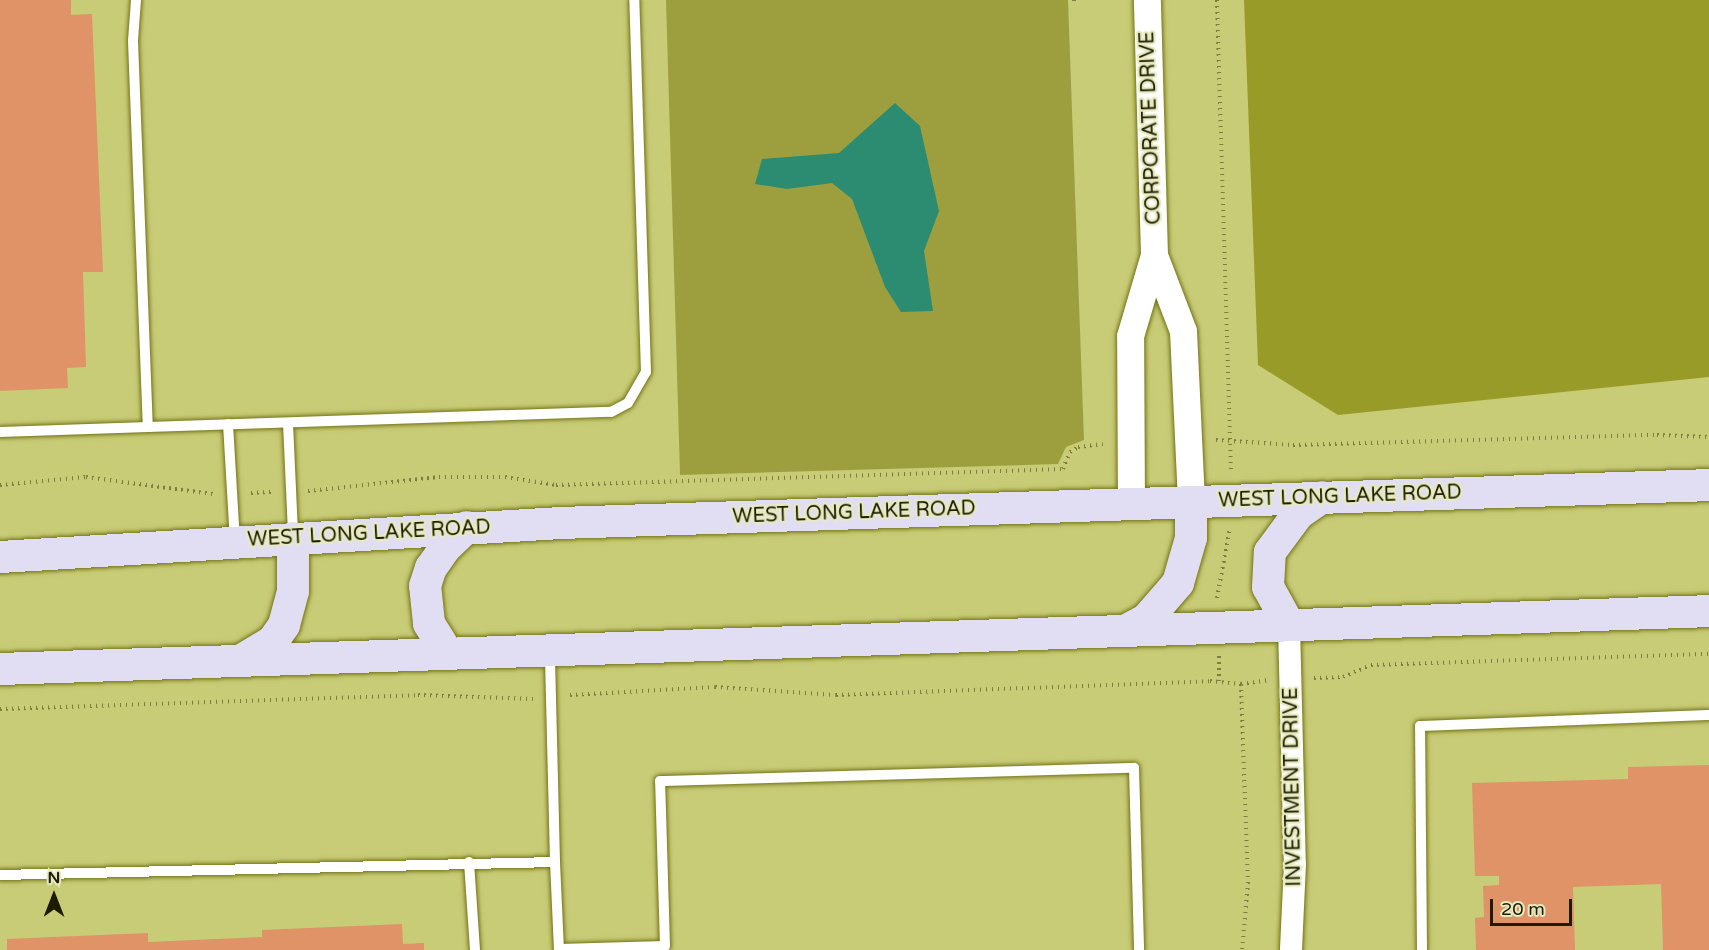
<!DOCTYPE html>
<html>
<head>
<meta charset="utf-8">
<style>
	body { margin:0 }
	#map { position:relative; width:1709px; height:950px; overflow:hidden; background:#c9cc76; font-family:"Varela Round",sans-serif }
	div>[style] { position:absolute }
	.green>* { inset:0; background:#9d9f3f }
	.forest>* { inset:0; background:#999b29 }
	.water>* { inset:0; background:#2b8c71 }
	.building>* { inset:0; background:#df9367 }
	.path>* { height:4px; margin-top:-2px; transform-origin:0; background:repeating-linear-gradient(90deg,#7c7d41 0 1.5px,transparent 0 6px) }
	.roads { filter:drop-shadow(0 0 2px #727417) drop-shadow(0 0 2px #727417) }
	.service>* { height:10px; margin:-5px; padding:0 5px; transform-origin:5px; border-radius:5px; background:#fff }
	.minor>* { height:22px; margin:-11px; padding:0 11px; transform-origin:11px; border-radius:11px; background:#fff }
	.tertiary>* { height:27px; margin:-13.5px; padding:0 13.5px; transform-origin:13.5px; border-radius:13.5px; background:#fff }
	.secondary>* { height:32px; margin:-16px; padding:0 16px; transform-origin:16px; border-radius:16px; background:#e1def3 }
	span { translate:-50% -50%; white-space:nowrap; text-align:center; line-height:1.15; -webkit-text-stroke:4.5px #e7eac0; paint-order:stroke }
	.street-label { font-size:20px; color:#1c1c00 }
	.north { position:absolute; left:24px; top:866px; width:60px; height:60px; -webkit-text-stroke:4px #e7eac0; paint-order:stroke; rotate:0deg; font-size:16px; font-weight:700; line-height:24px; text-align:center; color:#1c1c00 }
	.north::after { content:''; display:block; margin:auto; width:21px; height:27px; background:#1c1c00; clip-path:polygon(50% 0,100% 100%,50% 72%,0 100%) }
	.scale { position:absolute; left:1490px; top:899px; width:82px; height:27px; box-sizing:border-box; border:3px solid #1c1c00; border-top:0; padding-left:8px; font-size:18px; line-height:21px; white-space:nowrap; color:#1c1c00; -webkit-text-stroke:4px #e7eac0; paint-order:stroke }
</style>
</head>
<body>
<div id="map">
	<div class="green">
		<div style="clip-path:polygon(666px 0,1068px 0,1084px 440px,1066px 447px,1058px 464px,680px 475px)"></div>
	</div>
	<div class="forest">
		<div style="clip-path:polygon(1244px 0,1709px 0,1709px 377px,1338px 415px,1258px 365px)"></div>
	</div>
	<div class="water">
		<div style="clip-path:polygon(895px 103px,920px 126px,939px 211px,924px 251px,933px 311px,901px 312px,885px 287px,852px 199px,832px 183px,787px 189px,755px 184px,762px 159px,839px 153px)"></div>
	</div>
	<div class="building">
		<div style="clip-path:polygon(0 0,71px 0,71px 15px,92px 14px,103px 272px,83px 272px,86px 367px,67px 368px,68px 388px,0 391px)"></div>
		<div style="clip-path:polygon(1709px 765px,1709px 950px,1663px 950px,1661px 884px,1573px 887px,1575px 950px,1476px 950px,1475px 918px,1484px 917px,1483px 886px,1499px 885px,1499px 876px,1475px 876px,1472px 783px,1628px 779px,1628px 767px)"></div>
		<div style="clip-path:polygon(402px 924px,403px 944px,424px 943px,424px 950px,7px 950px,7px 939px,148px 933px,148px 942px,262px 937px,262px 930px)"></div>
	</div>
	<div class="path">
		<div style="left:1074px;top:0;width:2px;rotate:90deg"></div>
		<div style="left:1217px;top:0;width:473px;rotate:88.3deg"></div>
		<div style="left:1216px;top:440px;width:77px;rotate:3.7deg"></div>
		<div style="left:1293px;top:445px;width:364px;rotate:-1.6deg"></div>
		<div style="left:1657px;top:435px;width:52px;rotate:2.2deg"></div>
		<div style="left:0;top:485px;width:86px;rotate:-5.3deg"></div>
		<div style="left:86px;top:477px;width:128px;rotate:7.6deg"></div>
		<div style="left:308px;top:491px;width:132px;rotate:-6.1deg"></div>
		<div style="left:439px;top:477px;width:66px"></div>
		<div style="left:505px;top:477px;width:52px;rotate:8.9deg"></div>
		<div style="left:556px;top:485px;width:507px;rotate:-1.81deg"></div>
		<div style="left:1063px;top:469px;width:18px;rotate:-68deg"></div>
		<div style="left:1070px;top:452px;width:9px;rotate:-32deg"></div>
		<div style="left:1078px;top:447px;width:25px;rotate:-7deg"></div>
		<div style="left:251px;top:493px;width:22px;rotate:-3deg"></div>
		<div style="left:1217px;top:598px;width:71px;rotate:-79.5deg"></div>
		<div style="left:1219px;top:656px;width:25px;rotate:90deg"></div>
		<div style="left:1314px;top:678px;width:29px;rotate:-2deg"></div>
		<div style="left:1343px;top:677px;width:30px;rotate:-23deg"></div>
		<div style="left:1371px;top:665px;width:338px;rotate:-1.9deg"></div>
		<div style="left:1241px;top:684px;width:198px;rotate:88deg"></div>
		<div style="left:1248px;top:882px;width:68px;rotate:95deg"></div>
		<div style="left:570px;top:695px;width:145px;rotate:-3.2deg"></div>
		<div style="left:715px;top:687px;width:121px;rotate:3.8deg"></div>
		<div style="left:836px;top:695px;width:374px;rotate:-2.1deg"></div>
		<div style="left:1210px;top:681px;width:31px;rotate:6deg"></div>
		<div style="left:1241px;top:684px;width:27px;rotate:-8deg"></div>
		<div style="left:0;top:709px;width:418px;rotate:-1.9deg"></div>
		<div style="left:418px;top:695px;width:115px;rotate:2deg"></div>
	</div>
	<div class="roads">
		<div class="service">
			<div style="left:136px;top:0;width:41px;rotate:94.2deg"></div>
			<div style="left:133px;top:41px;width:386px;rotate:87.8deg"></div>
			<div style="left:148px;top:427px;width:463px;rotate:-1.9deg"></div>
			<div style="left:611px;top:412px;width:19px;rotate:-28deg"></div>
			<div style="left:628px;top:403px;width:36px;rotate:-60deg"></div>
			<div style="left:646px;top:372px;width:372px;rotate:-91.8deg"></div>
			<div style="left:288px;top:423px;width:112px;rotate:87.4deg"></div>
			<div style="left:228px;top:424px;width:117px;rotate:86.6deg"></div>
			<div style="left:0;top:432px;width:148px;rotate:-1.9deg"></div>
			<div style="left:469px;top:862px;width:88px;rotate:86.1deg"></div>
			<div style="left:555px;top:862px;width:88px;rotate:87.4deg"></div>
			<div style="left:0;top:875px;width:555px;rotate:-1.34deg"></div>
			<div style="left:555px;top:862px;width:209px;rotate:-91.4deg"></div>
			<div style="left:559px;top:949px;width:106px;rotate:-1.6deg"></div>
			<div style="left:665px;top:946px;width:165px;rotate:-91.7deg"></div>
			<div style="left:660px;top:781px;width:474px;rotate:-1.6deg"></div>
			<div style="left:1134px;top:768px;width:182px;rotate:88.4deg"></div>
			<div style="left:1422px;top:950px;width:224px;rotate:-90.5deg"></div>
			<div style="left:1420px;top:726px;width:289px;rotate:-2.2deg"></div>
		</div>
		<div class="minor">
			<div style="left:1289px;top:625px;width:239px;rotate:88.6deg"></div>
			<div style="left:1295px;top:864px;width:86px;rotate:92.7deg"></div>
		</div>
		<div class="tertiary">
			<div style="left:1154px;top:255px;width:81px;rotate:69.1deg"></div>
			<div style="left:1183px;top:331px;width:171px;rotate:87.3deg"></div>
			<div style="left:1131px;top:505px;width:169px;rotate:-90.3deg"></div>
			<div style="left:1130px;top:336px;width:84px;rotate:-73.5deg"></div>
			<div style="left:1154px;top:255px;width:255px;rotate:-91.6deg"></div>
		</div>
		<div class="secondary">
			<div style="left:0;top:557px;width:561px;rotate:-3.47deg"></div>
			<div style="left:560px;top:523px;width:1150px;rotate:-1.89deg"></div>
			<div style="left:1289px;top:625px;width:43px;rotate:-118.9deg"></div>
			<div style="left:1268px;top:587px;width:35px;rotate:-87deg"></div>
			<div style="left:1270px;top:552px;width:47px;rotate:-53.6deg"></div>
			<div style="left:1298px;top:514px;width:29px;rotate:-35deg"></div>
			<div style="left:1125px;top:631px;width:24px;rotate:-28deg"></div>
			<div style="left:1146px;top:620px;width:49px;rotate:-49.1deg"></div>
			<div style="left:1178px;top:583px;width:47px;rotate:-73.9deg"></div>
			<div style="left:1191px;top:538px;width:36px;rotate:-90deg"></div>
			<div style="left:448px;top:654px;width:36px;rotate:-122deg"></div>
			<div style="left:429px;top:623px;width:37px;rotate:-96deg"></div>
			<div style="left:425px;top:586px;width:19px;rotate:-72deg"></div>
			<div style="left:431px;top:568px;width:24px;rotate:-55deg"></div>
			<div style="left:445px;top:548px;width:30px;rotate:-44deg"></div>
			<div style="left:240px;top:661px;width:39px;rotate:-31deg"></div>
			<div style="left:273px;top:641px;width:19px;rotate:-55deg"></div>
			<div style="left:284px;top:625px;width:35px;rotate:-75deg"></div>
			<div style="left:293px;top:591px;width:53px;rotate:-90deg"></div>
			<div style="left:0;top:669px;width:1710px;rotate:-1.94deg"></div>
		</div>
	</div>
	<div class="street-label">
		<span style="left:1151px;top:128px;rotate:-92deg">CORPORATE DRIVE</span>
		<span style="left:1340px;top:497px;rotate:-2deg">WEST LONG LAKE ROAD</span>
		<span style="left:854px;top:513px;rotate:-2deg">WEST LONG LAKE ROAD</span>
		<span style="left:369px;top:534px;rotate:-3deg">WEST LONG LAKE ROAD</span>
		<span style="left:1293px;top:787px;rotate:-91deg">INVESTMENT DRIVE</span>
	</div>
	<div class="north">N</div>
	<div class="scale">20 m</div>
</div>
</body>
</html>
